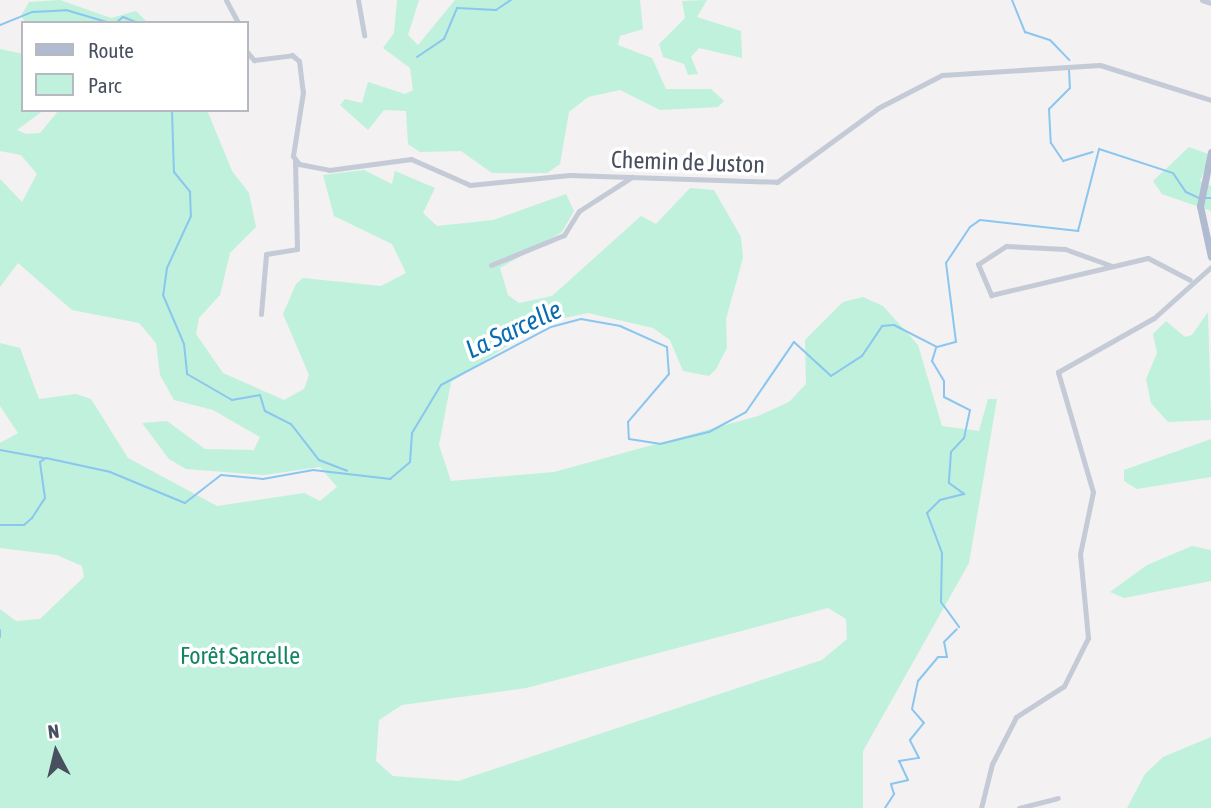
<!DOCTYPE html>
<html>
<head>
<meta charset="utf-8">
<style>
	body { margin:0 }
	#map { position:relative; width:1211px; height:808px; overflow:hidden; background:#f3f1f1; font-family:"Asap Condensed",sans-serif }
	div>[style] { position:absolute }
	.green>* { inset:0; background:#bff1dc }
	.stream>* { height:2px; margin:-1px; padding:0 1px; transform-origin:1px; border-radius:1px; background:#8ac6ef }
	.minor>* { height:5px; margin:-2.5px; padding:0 2.5px; transform-origin:2.5px; border-radius:2.5px; background:#c4cad6 }
	.major>* { height:7px; margin:-3.5px; padding:0 3.5px; transform-origin:3.5px; border-radius:3.5px; background:#b0bad0 }
	span { translate:-50% -50%; white-space:nowrap; text-align:center; line-height:1.15; -webkit-text-stroke:7px #fff; paint-order:stroke }
	.street-label { font-size:24px; color:#484f5f }
	.park-label { font-size:24px; color:#148463 }
	.water-label { font-size:26px; color:#086cb2; font-style:italic }
	.legend { position:absolute; left:21px; top:21px; width:228px; height:91px; box-sizing:border-box; background:#fff; border:2px solid #b6b9bf; margin:0; padding:9px 12px; list-style:none; font-size:21px; color:#484f5f }
	.legend li { display:flex; align-items:center; gap:14px; height:35px }
	.legend b { width:35px; border:2px solid #b6b9bf }
	.north { position:absolute; left:21px; top:717px; width:70px; height:70px; -webkit-text-stroke:5px #fff; paint-order:stroke; rotate:353deg; font-size:19px; font-weight:700; line-height:28px; text-align:center; color:#484f5f }
	.north::after { content:''; display:block; margin:auto; width:24px; height:32px; background:#484f5f; clip-path:polygon(50% 0,100% 100%,50% 72%,0 100%) }
</style>
</head>
<body>
<div id="map">
	<div class="green">
		<div style="clip-path:polygon(60px 0,111px 18px,136px 11px,148px 23px,26px 23px,21px 16px,29px 2px)"></div>
		<div style="clip-path:polygon(397px 0,419px 0,408px 35px,418px 45px,455px 0,640px 0,643px 29px,620px 36px,618px 45px,652px 58px,666px 89px,711px 89px,724px 101px,718px 107px,660px 110px,620px 90px,588px 97px,569px 112px,560px 164px,547px 173px,492px 173px,461px 151px,420px 152px,408px 144px,406px 111px,384px 110px,368px 130px,340px 105px,345px 99px,362px 103px,368px 82px,405px 94px,413px 90px,410px 68px,383px 48px,394px 33px)"></div>
		<div style="clip-path:polygon(707px 0,697px 17px,741px 31px,742px 58px,699px 48px,691px 57px,698px 74px,688px 75px,684px 64px,663px 57px,659px 44px,685px 18px,682px 1px)"></div>
		<div style="clip-path:polygon(evenodd,0 49px,23px 54px,23px 110px,44px 110px,17px 130px,26px 134px,40px 133px,59px 110px,207px 110px,232px 171px,249px 193px,256px 227px,230px 253px,220px 295px,199px 318px,196px 334px,223px 373px,284px 400px,304px 389px,309px 375px,283px 314px,296px 284px,303px 278px,381px 286px,406px 273px,392px 244px,334px 216px,323px 175px,364px 170px,392px 184px,395px 171px,435px 188px,423px 213px,437px 226px,493px 220px,566px 194px,574px 211px,562px 232px,500px 268px,508px 295px,519px 303px,552px 296px,641px 216px,656px 224px,690px 188px,714px 190px,741px 237px,743px 258px,726px 319px,727px 348px,716px 369px,709px 376px,683px 371px,670px 340px,653px 328px,588px 313px,545px 322px,451px 382px,439px 445px,451px 481px,554px 472px,758px 416px,789px 402px,806px 384px,805px 340px,843px 302px,863px 297px,883px 306px,918px 345px,942px 426px,979px 431px,988px 399px,997px 399px,969px 563px,863px 751px,863px 808px,0 808px,0 609px,16px 621px,40px 619px,84px 577px,82px 566px,57px 555px,0 548px,0 443px,18px 433px,0 406px,0 343px,20px 348px,39px 399px,76px 394px,91px 399px,128px 458px,217px 506px,304px 493px,320px 501px,337px 487px,320px 467px,264px 475px,186px 469px,169px 459px,142px 423px,167px 421px,205px 449px,254px 450px,260px 437px,213px 410px,174px 400px,160px 375px,156px 343px,139px 323px,72px 310px,18px 263px,0 287px,0 179px,22px 202px,37px 174px,21px 155px,0 151px,0 49px,828px 608px,846px 619px,847px 639px,822px 660px,458px 781px,393px 776px,376px 761px,379px 720px,402px 705px,526px 688px,828px 608px)"></div>
		<div style="clip-path:polygon(1189px 147px,1211px 155px,1200px 181px,1211px 186px,1211px 211px,1162px 194px,1153px 181px)"></div>
		<div style="clip-path:polygon(1208px 312px,1211px 420px,1168px 422px,1151px 403px,1146px 379px,1157px 353px,1153px 334px,1166px 321px,1185px 337px,1192px 335px)"></div>
		<div style="clip-path:polygon(1211px 439px,1211px 477px,1137px 489px,1124px 481px,1124px 470px)"></div>
		<div style="clip-path:polygon(1192px 546px,1211px 550px,1211px 581px,1124px 598px,1110px 592px,1147px 565px)"></div>
		<div style="clip-path:polygon(1211px 737px,1211px 808px,1127px 808px,1145px 774px,1163px 757px)"></div>
	</div>
	<div class="stream">
		<div style="left:1012px;top:0;width:35px;rotate:68deg"></div>
		<div style="left:1025px;top:32px;width:26px;rotate:18deg"></div>
		<div style="left:1050px;top:40px;width:28px;rotate:46deg"></div>
		<div style="left:116px;top:23px;width:9px;rotate:-41deg"></div>
		<div style="left:123px;top:17px;width:17px;rotate:21deg"></div>
		<div style="left:0;top:25px;width:35px;rotate:-22deg"></div>
		<div style="left:33px;top:12px;width:33px;rotate:-3deg"></div>
		<div style="left:66px;top:10px;width:46px;rotate:16.5deg"></div>
		<div style="left:417px;top:57px;width:32px;rotate:-34deg"></div>
		<div style="left:444px;top:39px;width:34px;rotate:-67deg"></div>
		<div style="left:457px;top:8px;width:39px;rotate:3deg"></div>
		<div style="left:496px;top:10px;width:18px;rotate:-34deg"></div>
		<div style="left:1069px;top:70px;width:18px;rotate:87deg"></div>
		<div style="left:1070px;top:88px;width:30px;rotate:135deg"></div>
		<div style="left:1049px;top:109px;width:34px;rotate:87deg"></div>
		<div style="left:1051px;top:143px;width:22px;rotate:56deg"></div>
		<div style="left:1063px;top:161px;width:31px;rotate:-17deg"></div>
		<div style="left:172px;top:110px;width:62px;rotate:88.2deg"></div>
		<div style="left:174px;top:172px;width:26px;rotate:51deg"></div>
		<div style="left:190px;top:192px;width:24px;rotate:88deg"></div>
		<div style="left:191px;top:216px;width:57px;rotate:114.8deg"></div>
		<div style="left:167px;top:268px;width:27px;rotate:98deg"></div>
		<div style="left:163px;top:295px;width:53px;rotate:66.8deg"></div>
		<div style="left:184px;top:344px;width:30px;rotate:84deg"></div>
		<div style="left:187px;top:374px;width:52px;rotate:30deg"></div>
		<div style="left:232px;top:400px;width:28px;rotate:-10deg"></div>
		<div style="left:260px;top:395px;width:17px;rotate:73deg"></div>
		<div style="left:265px;top:411px;width:29px;rotate:27deg"></div>
		<div style="left:291px;top:424px;width:46px;rotate:52.1deg"></div>
		<div style="left:319px;top:460px;width:30px;rotate:21deg"></div>
		<div style="left:1205px;top:198px;width:6px"></div>
		<div style="left:936px;top:348px;width:14px;rotate:107deg"></div>
		<div style="left:932px;top:361px;width:23px;rotate:59deg"></div>
		<div style="left:944px;top:381px;width:16px;rotate:90deg"></div>
		<div style="left:944px;top:397px;width:29px;rotate:27deg"></div>
		<div style="left:970px;top:410px;width:29px;rotate:102deg"></div>
		<div style="left:964px;top:438px;width:19px;rotate:133deg"></div>
		<div style="left:951px;top:452px;width:31px;rotate:94deg"></div>
		<div style="left:949px;top:483px;width:19px;rotate:36deg"></div>
		<div style="left:964px;top:494px;width:25px;rotate:166deg"></div>
		<div style="left:940px;top:500px;width:18px;rotate:135deg"></div>
		<div style="left:927px;top:513px;width:43px;rotate:69.4deg"></div>
		<div style="left:942px;top:553px;width:49px;rotate:91.2deg"></div>
		<div style="left:941px;top:602px;width:31px;rotate:54deg"></div>
		<div style="left:0;top:450px;width:44px;rotate:10.5deg"></div>
		<div style="left:0;top:525px;width:24px"></div>
		<div style="left:24px;top:525px;width:11px;rotate:-41deg"></div>
		<div style="left:32px;top:518px;width:24px;rotate:-57deg"></div>
		<div style="left:45px;top:498px;width:36px;rotate:-98deg"></div>
		<div style="left:40px;top:462px;width:7px;rotate:-34deg"></div>
		<div style="left:46px;top:458px;width:66px;rotate:12.3deg"></div>
		<div style="left:110px;top:472px;width:81px;rotate:22.5deg"></div>
		<div style="left:185px;top:503px;width:46px;rotate:-37.9deg"></div>
		<div style="left:221px;top:475px;width:42px;rotate:5.4deg"></div>
		<div style="left:263px;top:479px;width:51px;rotate:-10.2deg"></div>
		<div style="left:313px;top:470px;width:78px;rotate:6.7deg"></div>
		<div style="left:390px;top:479px;width:26px;rotate:-40deg"></div>
		<div style="left:410px;top:462px;width:29px;rotate:-86deg"></div>
		<div style="left:412px;top:433px;width:56px;rotate:-58.9deg"></div>
		<div style="left:441px;top:385px;width:124px;rotate:-27.8deg"></div>
		<div style="left:551px;top:327px;width:31px;rotate:-15deg"></div>
		<div style="left:581px;top:319px;width:40px;rotate:10deg"></div>
		<div style="left:620px;top:326px;width:51px;rotate:24.1deg"></div>
		<div style="left:667px;top:347px;width:27px;rotate:86deg"></div>
		<div style="left:669px;top:374px;width:63px;rotate:130.5deg"></div>
		<div style="left:628px;top:422px;width:17px;rotate:87deg"></div>
		<div style="left:629px;top:439px;width:31px;rotate:9deg"></div>
		<div style="left:660px;top:444px;width:50px;rotate:-13.8deg"></div>
		<div style="left:709px;top:432px;width:42px;rotate:-28.4deg"></div>
		<div style="left:746px;top:412px;width:85px;rotate:-55.6deg"></div>
		<div style="left:794px;top:342px;width:50px;rotate:42.6deg"></div>
		<div style="left:831px;top:376px;width:37px;rotate:-33deg"></div>
		<div style="left:862px;top:356px;width:36px;rotate:-56deg"></div>
		<div style="left:882px;top:326px;width:12px;rotate:-5deg"></div>
		<div style="left:894px;top:325px;width:48px;rotate:27.1deg"></div>
		<div style="left:937px;top:347px;width:20px;rotate:-15deg"></div>
		<div style="left:956px;top:342px;width:80px;rotate:-97.2deg"></div>
		<div style="left:946px;top:263px;width:43px;rotate:-56.3deg"></div>
		<div style="left:970px;top:227px;width:12px;rotate:-35deg"></div>
		<div style="left:980px;top:220px;width:99px;rotate:6.4deg"></div>
		<div style="left:1078px;top:231px;width:85px;rotate:-75.6deg"></div>
		<div style="left:1099px;top:149px;width:78px;rotate:18deg"></div>
		<div style="left:1173px;top:173px;width:23px;rotate:56deg"></div>
		<div style="left:1186px;top:192px;width:14px;rotate:25deg"></div>
		<div style="left:0;top:630px;width:7px;rotate:90deg"></div>
		<div style="left:885px;top:808px;width:17px;rotate:-57deg"></div>
		<div style="left:894px;top:794px;width:10px;rotate:-107deg"></div>
		<div style="left:891px;top:784px;width:17px;rotate:-13deg"></div>
		<div style="left:908px;top:780px;width:21px;rotate:-115deg"></div>
		<div style="left:899px;top:761px;width:20px;rotate:-9deg"></div>
		<div style="left:919px;top:758px;width:20px;rotate:-117deg"></div>
		<div style="left:910px;top:740px;width:22px;rotate:-51deg"></div>
		<div style="left:924px;top:723px;width:18px;rotate:-131deg"></div>
		<div style="left:912px;top:709px;width:29px;rotate:-78deg"></div>
		<div style="left:918px;top:681px;width:31px;rotate:-50deg"></div>
		<div style="left:938px;top:657px;width:9px"></div>
		<div style="left:947px;top:657px;width:15px;rotate:-101deg"></div>
		<div style="left:944px;top:642px;width:18px;rotate:-45deg"></div>
	</div>
	<div class="minor">
		<div style="left:226px;top:0;width:26px;rotate:62deg"></div>
		<div style="left:358px;top:0;width:36px;rotate:80deg"></div>
		<div style="left:1202px;top:0;width:9px;rotate:18deg"></div>
		<div style="left:247px;top:52px;width:11px;rotate:49deg"></div>
		<div style="left:254px;top:60px;width:38px;rotate:-7deg"></div>
		<div style="left:292px;top:55px;width:9px;rotate:41deg"></div>
		<div style="left:299px;top:61px;width:31px;rotate:83deg"></div>
		<div style="left:303px;top:92px;width:65px;rotate:98.9deg"></div>
		<div style="left:293px;top:156px;width:10px;rotate:53deg"></div>
		<div style="left:299px;top:164px;width:31px;rotate:11deg"></div>
		<div style="left:329px;top:170px;width:83px;rotate:-7.6deg"></div>
		<div style="left:411px;top:159px;width:64px;rotate:23.8deg"></div>
		<div style="left:470px;top:185px;width:100px;rotate:-5.7deg"></div>
		<div style="left:570px;top:175px;width:207px;rotate:1.9deg"></div>
		<div style="left:777px;top:182px;width:125px;rotate:-36.2deg"></div>
		<div style="left:878px;top:108px;width:72px;rotate:-27.3deg"></div>
		<div style="left:942px;top:75px;width:158px;rotate:-3.6deg"></div>
		<div style="left:1100px;top:65px;width:116px;rotate:17.5deg"></div>
		<div style="left:491px;top:265px;width:79px;rotate:-22.3deg"></div>
		<div style="left:564px;top:235px;width:28px;rotate:-58deg"></div>
		<div style="left:579px;top:211px;width:63px;rotate:-32.7deg"></div>
		<div style="left:1112px;top:266px;width:50px;rotate:-160.1deg"></div>
		<div style="left:1065px;top:249px;width:59px;rotate:-177.1deg"></div>
		<div style="left:1006px;top:246px;width:33px;rotate:147deg"></div>
		<div style="left:978px;top:264px;width:34px;rotate:67deg"></div>
		<div style="left:991px;top:295px;width:161px;rotate:-13.3deg"></div>
		<div style="left:1148px;top:258px;width:47px;rotate:27.6deg"></div>
		<div style="left:261px;top:314px;width:60px;rotate:-85.2deg"></div>
		<div style="left:266px;top:254px;width:31px;rotate:-9deg"></div>
		<div style="left:297px;top:249px;width:89px;rotate:-91.3deg"></div>
		<div style="left:981px;top:808px;width:45px;rotate:-76deg"></div>
		<div style="left:992px;top:764px;width:53px;rotate:-62.9deg"></div>
		<div style="left:1016px;top:717px;width:57px;rotate:-32.9deg"></div>
		<div style="left:1064px;top:686px;width:54px;rotate:-63.4deg"></div>
		<div style="left:1088px;top:638px;width:84px;rotate:-95.4deg"></div>
		<div style="left:1080px;top:554px;width:63px;rotate:-78.2deg"></div>
		<div style="left:1093px;top:492px;width:125px;rotate:-106.3deg"></div>
		<div style="left:1058px;top:372px;width:110px;rotate:-29.4deg"></div>
		<div style="left:1154px;top:318px;width:76px;rotate:-41.8deg"></div>
		<div style="left:1019px;top:808px;width:40px;rotate:-14.4deg"></div>
	</div>
	<div class="major">
		<div style="left:1211px;top:152px;width:55px;rotate:101.5deg"></div>
		<div style="left:1200px;top:206px;width:52px;rotate:77.8deg"></div>
	</div>
	<div class="street-label">
		<span style="left:688px;top:162px;rotate:2deg">Chemin de Juston</span>
	</div>
	<div class="park-label">
		<span style="left:240px;top:656px">Forêt Sarcelle</span>
	</div>
	<div class="water-label">
		<span style="left:514px;top:330px;rotate:-25deg">La Sarcelle</span>
	</div>
	<ul class="legend">
	<li><b style="height:9px;background:#b0bad0"></b>Route</li>
	<li><b style="height:19px;background:#bff1dc"></b>Parc</li>
	</ul>
	<div class="north">N</div>
</div>
</body>
</html>
